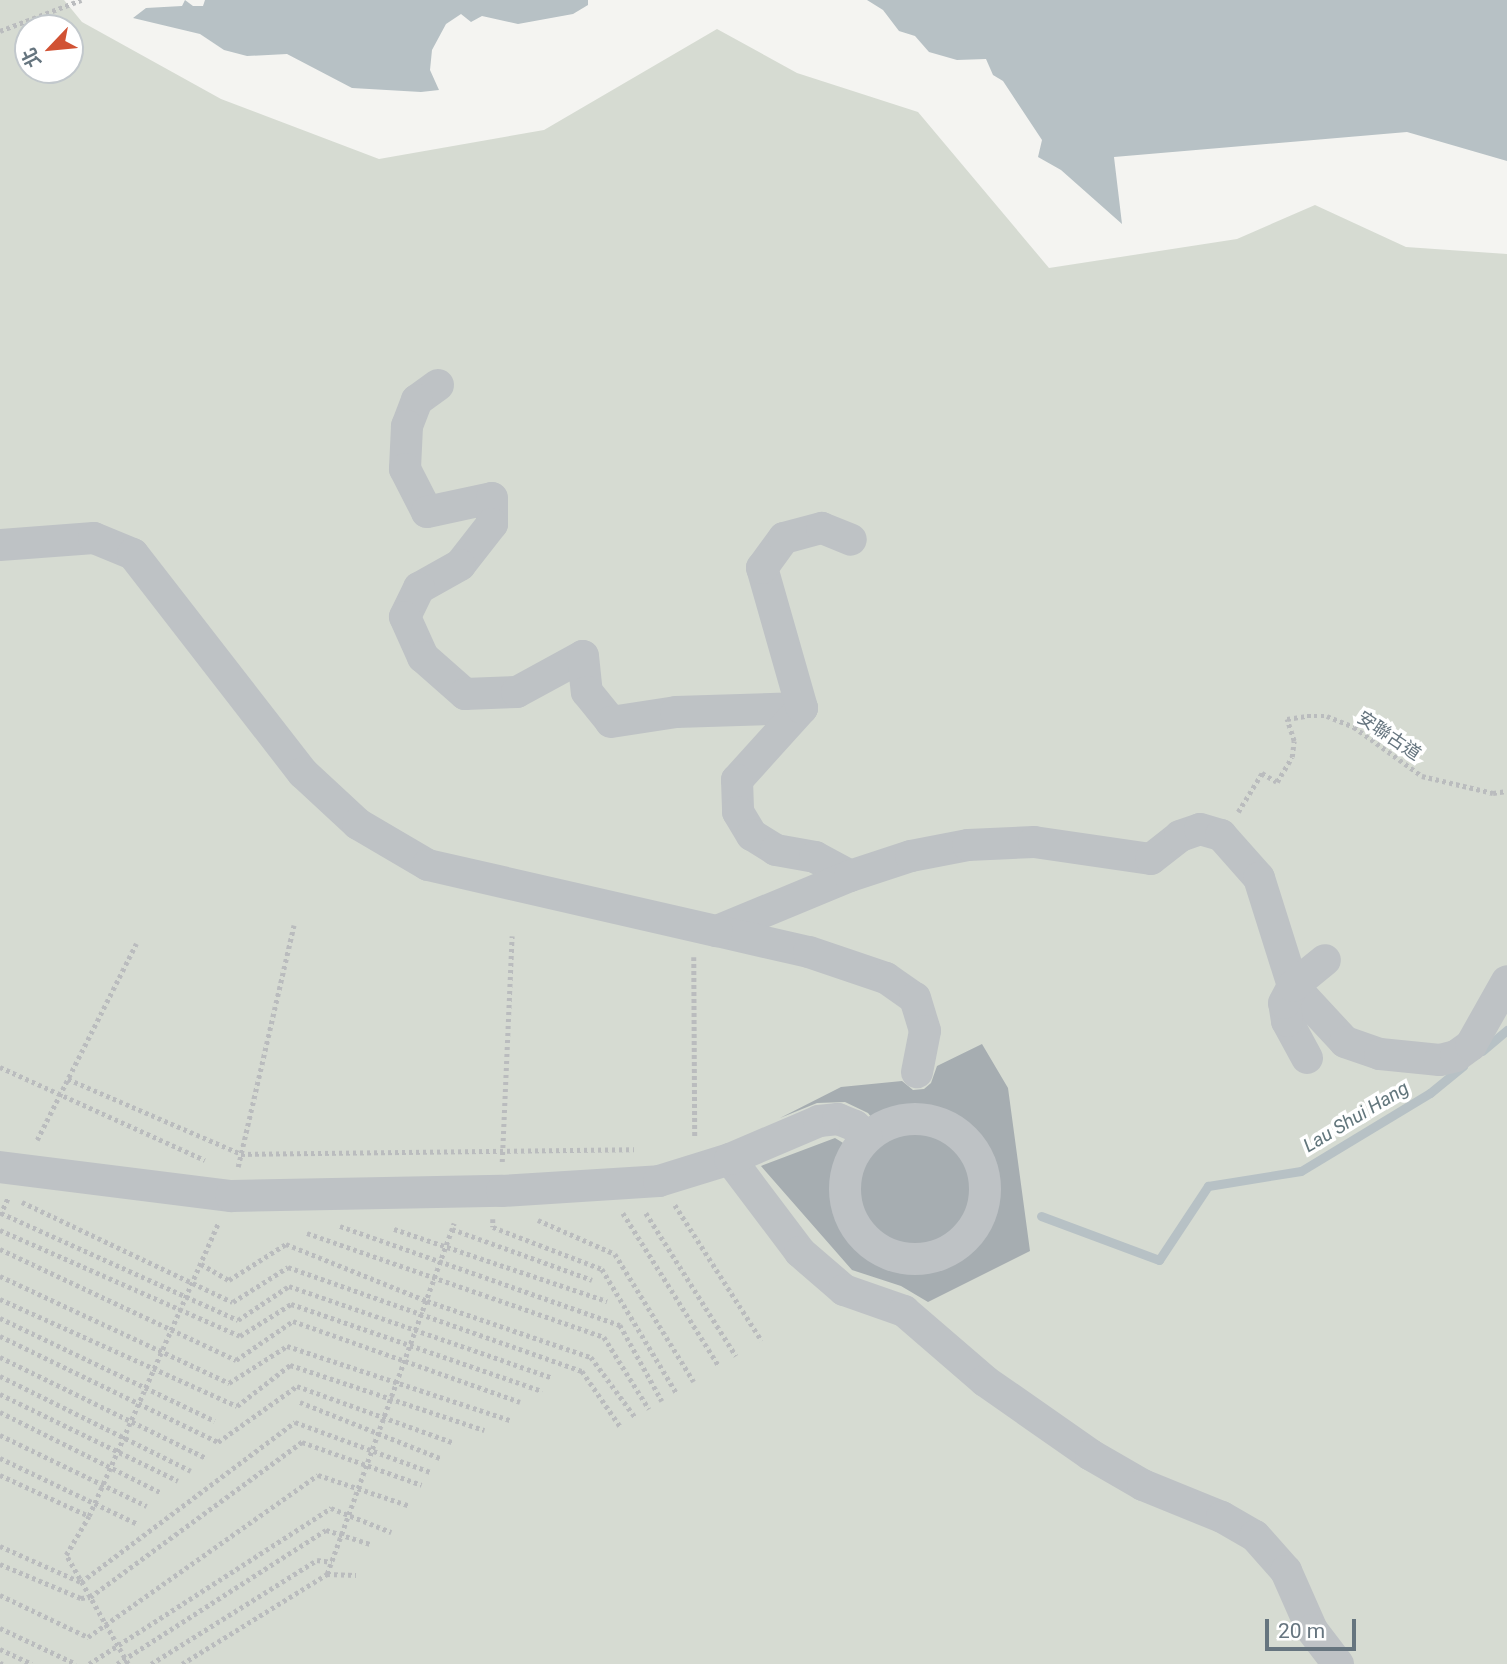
<!DOCTYPE html>
<html>
<head>
<meta charset="utf-8">
<style>
	body { margin:0 }
	#map { position:relative; width:1507px; height:1664px; overflow:hidden; background:#f4f4f1; font-family:Roboto,"Noto Sans TC",sans-serif }
	div>[style] { position:absolute }
	.green>* { inset:0; background:#d6dbd2 }
	.water>* { inset:0; background:#b7c1c5 }
	.stream>* { height:9px; margin:-4.5px; padding:0 4.5px; transform-origin:4.5px; border-radius:4.5px; background:#b7c1c5 }
	.building>* { inset:0; background:#a6adb1 }
	.path>* { height:4.5px; margin-top:-2.25px; transform-origin:0; background:repeating-linear-gradient(90deg,#babcbe 0 3.5px,transparent 0 7px) }
	.minor>* { height:32px; margin:-16px; padding:0 16px; transform-origin:16px; border-radius:16px; background:#bec2c5 }
	.minor>.ring { margin:-16px; padding:0; box-sizing:content-box; background:none; border:32px solid #bec2c5; border-radius:50% }
	span { translate:-50% -50%; white-space:nowrap; text-align:center; line-height:1.15; -webkit-text-stroke:7px #fff; paint-order:stroke }
	.street-label { font-size:18px; color:#66757f }
	.water-label { font-size:19px; color:#62767c; font-style:italic }
	.north { position:absolute; left:14px; top:14px; width:70px; height:70px; box-sizing:border-box; background:#fff; border:2px solid #c2c8cc; border-radius:50%; rotate:244deg; font-size:19px; font-weight:700; line-height:28px; text-align:center; color:#66757f }
	.north::after { content:''; display:block; margin:auto; width:24px; height:32px; background:#d15234; clip-path:polygon(50% 0,100% 100%,50% 72%,0 100%) }
	.scale { position:absolute; left:1265px; top:1619px; width:91px; height:32px; box-sizing:border-box; border:4px solid #66757f; border-top:0; padding-left:9px; font-size:21px; line-height:24px; white-space:nowrap; color:#66757f; -webkit-text-stroke:5px #fff; paint-order:stroke }
</style>
</head>
<body>
<div id="map">
	<div class="green">
		<div style="clip-path:polygon(evenodd,0 0,64px 0,82px 22px,221px 99px,379px 159px,544px 130px,717px 29px,797px 73px,918px 112px,1049px 268px,1237px 239px,1315px 205px,1406px 247px,1507px 254px,1507px 1664px,0 1664px,0 0,28px 28px,70px 28px,70px 70px,28px 70px,28px 28px)"></div>
	</div>
	<div class="water">
		<div style="clip-path:polygon(185px 0,193px 6px,203px 6px,205px 0,588px 0,588px 5px,573px 14px,518px 24px,482px 16px,471px 22px,461px 14px,446px 24px,432px 50px,430px 70px,439px 90px,421px 92px,352px 88px,287px 54px,247px 56px,224px 50px,200px 34px,133px 18px,146px 8px,182px 6px)"></div>
		<div style="clip-path:polygon(867px 0,1507px 0,1507px 161px,1407px 132px,1114px 157px,1122px 224px,1061px 170px,1038px 157px,1042px 140px,1003px 81px,993px 75px,986px 59px,957px 60px,929px 52px,915px 36px,899px 31px,883px 10px)"></div>
	</div>
	<div class="stream">
		<div style="left:1482px;top:1051px;width:33px;rotate:-40deg"></div>
		<div style="left:1041px;top:1216px;width:126px;rotate:20.4deg"></div>
		<div style="left:1159px;top:1260px;width:89px;rotate:-56.5deg"></div>
		<div style="left:1208px;top:1186px;width:94px;rotate:-9.2deg"></div>
		<div style="left:1301px;top:1171px;width:151px;rotate:-31.2deg"></div>
		<div style="left:1430px;top:1093px;width:43px;rotate:-39.3deg"></div>
	</div>
	<div class="building">
		<div style="clip-path:polygon(982px 1044px,1008px 1088px,1030px 1251px,928px 1302px,901px 1286px,852px 1270px,761px 1166px,835px 1138px,861px 1154px,871px 1154px,883px 1142px,883px 1132px,868px 1113px,845px 1102px,817px 1103px,780px 1118px,841px 1087px,902px 1081px,913px 1090px,924px 1089px,931px 1083px,937px 1066px)"></div>
	</div>
	<div class="path">
		<div style="left:0;top:31px;width:87px;rotate:-20.9deg"></div>
		<div style="left:1238px;top:812px;width:46px;rotate:-58.4deg"></div>
		<div style="left:1262px;top:773px;width:17px;rotate:31deg"></div>
		<div style="left:1277px;top:782px;width:29px;rotate:-59deg"></div>
		<div style="left:1292px;top:757px;width:16px;rotate:-83deg"></div>
		<div style="left:1294px;top:741px;width:23px;rotate:-108deg"></div>
		<div style="left:1287px;top:719px;width:20px;rotate:-9deg"></div>
		<div style="left:1307px;top:716px;width:20px"></div>
		<div style="left:1327px;top:716px;width:29px;rotate:22deg"></div>
		<div style="left:1354px;top:727px;width:84px;rotate:35.8deg"></div>
		<div style="left:1422px;top:776px;width:73px;rotate:13.5deg"></div>
		<div style="left:1493px;top:793px;width:14px;rotate:-8deg"></div>
		<div style="left:694px;top:957px;width:181px;rotate:89.7deg"></div>
		<div style="left:0;top:1067px;width:225px;rotate:24.4deg"></div>
		<div style="left:68px;top:1079px;width:189px;rotate:23.4deg"></div>
		<div style="left:241px;top:1154px;width:393px;rotate:-0.7deg"></div>
		<div style="left:37px;top:1140px;width:220px;rotate:-63.2deg"></div>
		<div style="left:502px;top:1162px;width:226px;rotate:-87.5deg"></div>
		<div style="left:238px;top:1167px;width:248px;rotate:-77deg"></div>
		<div style="left:22px;top:1202px;width:233px;rotate:25.4deg"></div>
		<div style="left:233px;top:1302px;width:65px;rotate:-32.5deg"></div>
		<div style="left:288px;top:1267px;width:312px;rotate:19.5deg"></div>
		<div style="left:582px;top:1371px;width:67px;rotate:55.4deg"></div>
		<div style="left:675px;top:1205px;width:161px;rotate:57.4deg"></div>
		<div style="left:1px;top:1213px;width:260px;rotate:24.3deg"></div>
		<div style="left:238px;top:1320px;width:61px;rotate:-33.7deg"></div>
		<div style="left:289px;top:1286px;width:277px;rotate:19.2deg"></div>
		<div style="left:623px;top:1213px;width:181px;rotate:57.9deg"></div>
		<div style="left:646px;top:1213px;width:169px;rotate:57.8deg"></div>
		<div style="left:0;top:1215px;width:19px;rotate:-65deg"></div>
		<div style="left:493px;top:1219px;width:8px;rotate:90deg"></div>
		<div style="left:493px;top:1227px;width:117px;rotate:21.1deg"></div>
		<div style="left:602px;top:1269px;width:144px;rotate:59deg"></div>
		<div style="left:538px;top:1220px;width:84px;rotate:23.8deg"></div>
		<div style="left:615px;top:1254px;width:150px;rotate:58.3deg"></div>
		<div style="left:340px;top:1226px;width:297px;rotate:19.5deg"></div>
		<div style="left:620px;top:1325px;width:87px;rotate:61.1deg"></div>
		<div style="left:394px;top:1229px;width:225px;rotate:18.7deg"></div>
		<div style="left:452px;top:1229px;width:149px;rotate:20deg"></div>
		<div style="left:0;top:1230px;width:262px;rotate:23.8deg"></div>
		<div style="left:240px;top:1336px;width:60px;rotate:-32.1deg"></div>
		<div style="left:291px;top:1304px;width:266px;rotate:19.1deg"></div>
		<div style="left:307px;top:1233px;width:315px;rotate:19.3deg"></div>
		<div style="left:604px;top:1337px;width:85px;rotate:58deg"></div>
		<div style="left:0;top:1249px;width:261px;rotate:25.2deg"></div>
		<div style="left:236px;top:1360px;width:69px;rotate:-34.4deg"></div>
		<div style="left:293px;top:1321px;width:241px;rotate:19.6deg"></div>
		<div style="left:201px;top:1264px;width:32px;rotate:30deg"></div>
		<div style="left:229px;top:1280px;width:67px;rotate:-32.3deg"></div>
		<div style="left:286px;top:1244px;width:152px;rotate:22deg"></div>
		<div style="left:427px;top:1301px;width:173px;rotate:18.9deg"></div>
		<div style="left:591px;top:1357px;width:74px;rotate:53.7deg"></div>
		<div style="left:0;top:1276px;width:253px;rotate:25deg"></div>
		<div style="left:229px;top:1383px;width:69px;rotate:-32.5deg"></div>
		<div style="left:287px;top:1346px;width:235px;rotate:18.4deg"></div>
		<div style="left:0;top:1299px;width:260px;rotate:24.3deg"></div>
		<div style="left:237px;top:1406px;width:67px;rotate:-37.7deg"></div>
		<div style="left:290px;top:1365px;width:205px;rotate:18.5deg"></div>
		<div style="left:0;top:1318px;width:238px;rotate:25.6deg"></div>
		<div style="left:0;top:1336px;width:242px;rotate:25.9deg"></div>
		<div style="left:218px;top:1442px;width:97px;rotate:-35.3deg"></div>
		<div style="left:297px;top:1386px;width:165px;rotate:19.9deg"></div>
		<div style="left:0;top:1357px;width:229px;rotate:26.1deg"></div>
		<div style="left:0;top:1376px;width:213px;rotate:26.4deg"></div>
		<div style="left:0;top:1394px;width:198px;rotate:26deg"></div>
		<div style="left:300px;top:1402px;width:151px;rotate:21.8deg"></div>
		<div style="left:0;top:1412px;width:179px;rotate:26.6deg"></div>
		<div style="left:0;top:1435px;width:163px;rotate:25.8deg"></div>
		<div style="left:0;top:1458px;width:153px;rotate:25.6deg"></div>
		<div style="left:0;top:1475px;width:98px;rotate:24.7deg"></div>
		<div style="left:0;top:1546px;width:89px;rotate:24deg"></div>
		<div style="left:81px;top:1582px;width:267px;rotate:-36.8deg"></div>
		<div style="left:295px;top:1422px;width:144px;rotate:20.3deg"></div>
		<div style="left:0;top:1564px;width:88px;rotate:22.8deg"></div>
		<div style="left:81px;top:1598px;width:9px;rotate:-6deg"></div>
		<div style="left:90px;top:1597px;width:263px;rotate:-36.2deg"></div>
		<div style="left:302px;top:1442px;width:127px;rotate:19.7deg"></div>
		<div style="left:327px;top:1574px;width:373px;rotate:-70.1deg"></div>
		<div style="left:0;top:1595px;width:98px;rotate:25.5deg"></div>
		<div style="left:88px;top:1637px;width:281px;rotate:-35.2deg"></div>
		<div style="left:318px;top:1475px;width:97px;rotate:18.6deg"></div>
		<div style="left:0;top:1628px;width:84px;rotate:25.3deg"></div>
		<div style="left:0;top:1649px;width:35px;rotate:25deg"></div>
		<div style="left:0;top:1663px;width:3px;rotate:18deg"></div>
		<div style="left:89px;top:1664px;width:288px;rotate:-32.8deg"></div>
		<div style="left:331px;top:1508px;width:65px;rotate:21.8deg"></div>
		<div style="left:117px;top:1664px;width:248px;rotate:-32.7deg"></div>
		<div style="left:326px;top:1530px;width:46px;rotate:17.7deg"></div>
		<div style="left:128px;top:1664px;width:125px;rotate:-119.6deg"></div>
		<div style="left:66px;top:1555px;width:45px;rotate:-59.5deg"></div>
		<div style="left:89px;top:1516px;width:319px;rotate:-66.2deg"></div>
		<div style="left:151px;top:1664px;width:196px;rotate:-32.1deg"></div>
		<div style="left:317px;top:1560px;width:15px;rotate:8deg"></div>
		<div style="left:182px;top:1664px;width:171px;rotate:-31.8deg"></div>
		<div style="left:327px;top:1574px;width:29px;rotate:2deg"></div>
	</div>
	<div class="minor">
		<div style="left:438px;top:385px;width:26px;rotate:144deg"></div>
		<div style="left:417px;top:400px;width:28px;rotate:111deg"></div>
		<div style="left:407px;top:426px;width:43px;rotate:92.7deg"></div>
		<div style="left:405px;top:469px;width:48px;rotate:62.9deg"></div>
		<div style="left:427px;top:512px;width:66px;rotate:-12.2deg"></div>
		<div style="left:492px;top:498px;width:26px;rotate:90deg"></div>
		<div style="left:492px;top:524px;width:52px;rotate:128deg"></div>
		<div style="left:460px;top:565px;width:47px;rotate:150.7deg"></div>
		<div style="left:419px;top:588px;width:32px;rotate:116deg"></div>
		<div style="left:405px;top:617px;width:44px;rotate:65.8deg"></div>
		<div style="left:423px;top:657px;width:56px;rotate:41.4deg"></div>
		<div style="left:465px;top:694px;width:52px;rotate:-2.2deg"></div>
		<div style="left:517px;top:692px;width:75px;rotate:-28.6deg"></div>
		<div style="left:583px;top:656px;width:36px;rotate:84deg"></div>
		<div style="left:587px;top:692px;width:38px;rotate:51deg"></div>
		<div style="left:611px;top:722px;width:66px;rotate:-8.7deg"></div>
		<div style="left:676px;top:712px;width:126px;rotate:-1.8deg"></div>
		<div style="left:802px;top:708px;width:97px;rotate:132.1deg"></div>
		<div style="left:737px;top:780px;width:32px;rotate:88deg"></div>
		<div style="left:738px;top:812px;width:27px;rotate:59deg"></div>
		<div style="left:752px;top:835px;width:28px;rotate:32deg"></div>
		<div style="left:776px;top:850px;width:40px;rotate:10deg"></div>
		<div style="left:815px;top:857px;width:40px;rotate:28deg"></div>
		<div style="left:850px;top:876px;width:144px;rotate:157.5deg"></div>
		<div style="left:717px;top:931px;width:94px;rotate:12.9deg"></div>
		<div style="left:809px;top:952px;width:81px;rotate:18.7deg"></div>
		<div style="left:886px;top:978px;width:35px;rotate:35deg"></div>
		<div style="left:915px;top:998px;width:34px;rotate:73deg"></div>
		<div style="left:925px;top:1031px;width:42px;rotate:101deg"></div>
		<div style="left:0;top:545px;width:94px;rotate:-4.3deg"></div>
		<div style="left:94px;top:538px;width:42px;rotate:22.3deg"></div>
		<div style="left:133px;top:554px;width:277px;rotate:52.2deg"></div>
		<div style="left:303px;top:773px;width:75px;rotate:42.8deg"></div>
		<div style="left:358px;top:824px;width:81px;rotate:30.4deg"></div>
		<div style="left:428px;top:865px;width:296px;rotate:12.9deg"></div>
		<div style="left:802px;top:708px;width:146px;rotate:-105.9deg"></div>
		<div style="left:762px;top:568px;width:37px;rotate:-54deg"></div>
		<div style="left:784px;top:538px;width:39px;rotate:-15deg"></div>
		<div style="left:822px;top:528px;width:31px;rotate:22deg"></div>
		<div style="left:850px;top:876px;width:64px;rotate:-18.2deg"></div>
		<div style="left:911px;top:856px;width:58px;rotate:-10.9deg"></div>
		<div style="left:968px;top:845px;width:66px;rotate:-2.6deg"></div>
		<div style="left:1034px;top:842px;width:118px;rotate:8.3deg"></div>
		<div style="left:1151px;top:859px;width:37px;rotate:-38deg"></div>
		<div style="left:1180px;top:836px;width:21px;rotate:-19deg"></div>
		<div style="left:1200px;top:829px;width:22px;rotate:16deg"></div>
		<div style="left:1221px;top:835px;width:57px;rotate:48.5deg"></div>
		<div style="left:1259px;top:878px;width:113px;rotate:72.5deg"></div>
		<div style="left:1293px;top:986px;width:76px;rotate:47.1deg"></div>
		<div style="left:1345px;top:1042px;width:37px;rotate:19deg"></div>
		<div style="left:1380px;top:1054px;width:60px;rotate:5.7deg"></div>
		<div style="left:1440px;top:1060px;width:16px;rotate:-14deg"></div>
		<div style="left:1456px;top:1056px;width:19px;rotate:-36deg"></div>
		<div style="left:1471px;top:1045px;width:73px;rotate:-60.6deg"></div>
		<div style="left:1307px;top:1058px;width:42px;rotate:-118.4deg"></div>
		<div style="left:1287px;top:1021px;width:18px;rotate:-99deg"></div>
		<div style="left:1284px;top:1003px;width:19px;rotate:-62deg"></div>
		<div style="left:1293px;top:986px;width:41px;rotate:-39.1deg"></div>
		<div class="ring" style="left:845px;top:1119px;width:108px;height:108px"></div>
		<div style="left:730px;top:1159px;width:116px;rotate:53deg"></div>
		<div style="left:800px;top:1252px;width:58px;rotate:40.8deg"></div>
		<div style="left:844px;top:1290px;width:64px;rotate:19.3deg"></div>
		<div style="left:904px;top:1311px;width:107px;rotate:40.8deg"></div>
		<div style="left:985px;top:1381px;width:129px;rotate:34.9deg"></div>
		<div style="left:1091px;top:1455px;width:60px;rotate:30deg"></div>
		<div style="left:1143px;top:1485px;width:85px;rotate:22.1deg"></div>
		<div style="left:1222px;top:1517px;width:38px;rotate:30deg"></div>
		<div style="left:1255px;top:1536px;width:47px;rotate:48.5deg"></div>
		<div style="left:1286px;top:1571px;width:64px;rotate:66.2deg"></div>
		<div style="left:1312px;top:1630px;width:43px;rotate:52.6deg"></div>
		<div style="left:0;top:1167px;width:233px;rotate:7.2deg"></div>
		<div style="left:231px;top:1196px;width:271px;rotate:-1.1deg"></div>
		<div style="left:502px;top:1191px;width:157px;rotate:-3.6deg"></div>
		<div style="left:659px;top:1181px;width:74px;rotate:-17.2deg"></div>
		<div style="left:730px;top:1159px;width:97px;rotate:-23.1deg"></div>
		<div style="left:819px;top:1121px;width:19px;rotate:-6deg"></div>
		<div style="left:838px;top:1119px;width:18px;rotate:22deg"></div>
		<div style="left:855px;top:1126px;width:16px;rotate:45deg"></div>
	</div>
	<div class="street-label">
		<span style="left:1389px;top:736px;rotate:34deg">安聯古道</span>
	</div>
	<div class="water-label">
		<span style="left:1356px;top:1117px;rotate:-31deg">Lau Shui Hang</span>
	</div>
	<div class="north">北</div>
	<div class="scale">20 m</div>
</div>
</body>
</html>
